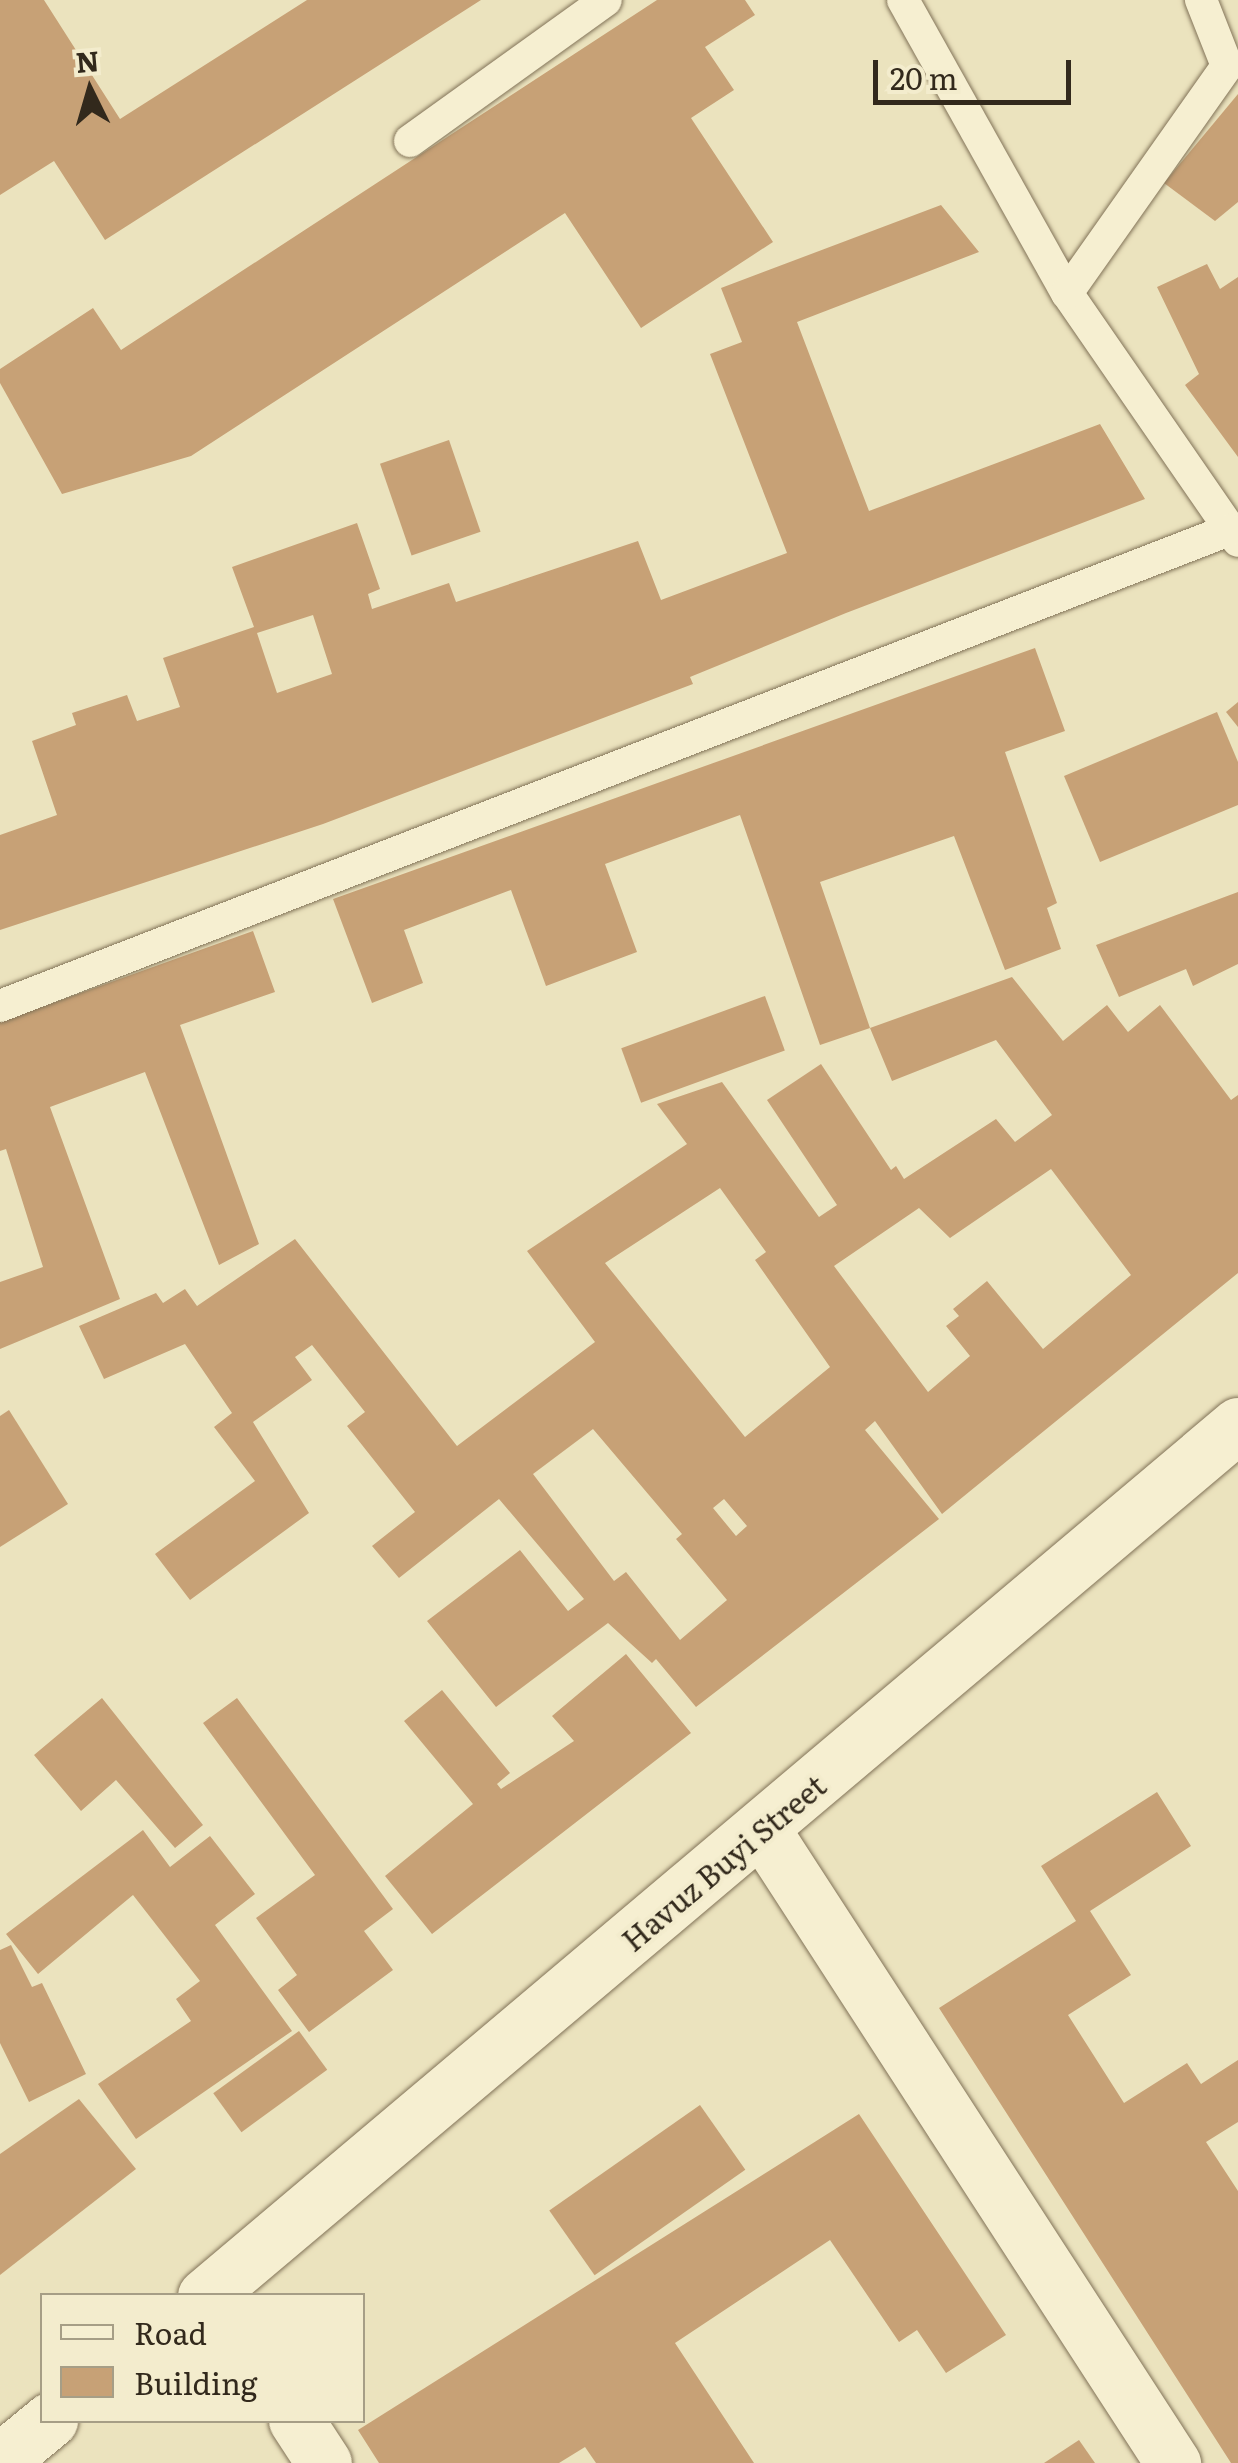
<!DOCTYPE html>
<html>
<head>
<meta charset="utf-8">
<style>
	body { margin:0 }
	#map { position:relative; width:1238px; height:2463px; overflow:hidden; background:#ebe3be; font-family:Literata,serif }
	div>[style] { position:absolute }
	.building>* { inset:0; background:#c7a176; transform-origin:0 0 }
	.roads { filter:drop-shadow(0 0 2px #827358) drop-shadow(0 0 2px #827358) }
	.lane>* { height:32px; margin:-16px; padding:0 16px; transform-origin:16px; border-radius:16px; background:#f6efd1 }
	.street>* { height:55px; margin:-27.5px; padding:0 27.5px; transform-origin:27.5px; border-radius:27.5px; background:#f6efd1 }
	.secondary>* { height:55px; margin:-27.5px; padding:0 27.5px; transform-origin:27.5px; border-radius:27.5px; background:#f6efd1 }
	span { translate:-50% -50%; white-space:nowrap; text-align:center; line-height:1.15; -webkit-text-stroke:8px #f3eccd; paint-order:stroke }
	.street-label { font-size:30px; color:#32291c }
	.legend { position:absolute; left:40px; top:2293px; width:325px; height:130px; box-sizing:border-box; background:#f3eccd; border:2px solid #a69e86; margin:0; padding:12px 18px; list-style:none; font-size:30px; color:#32291c }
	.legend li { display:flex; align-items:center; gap:20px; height:50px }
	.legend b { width:50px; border:2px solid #a69e86 }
	.north { position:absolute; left:40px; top:40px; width:100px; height:100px; -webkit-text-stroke:8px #f3eccd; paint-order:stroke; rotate:355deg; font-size:28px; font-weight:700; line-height:40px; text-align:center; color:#32291c }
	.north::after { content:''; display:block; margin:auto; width:35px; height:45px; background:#32291c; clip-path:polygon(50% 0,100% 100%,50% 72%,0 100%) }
	.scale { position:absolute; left:873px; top:60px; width:198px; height:45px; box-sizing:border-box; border:5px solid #32291c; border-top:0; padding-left:12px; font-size:30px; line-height:35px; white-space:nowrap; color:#32291c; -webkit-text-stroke:8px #f3eccd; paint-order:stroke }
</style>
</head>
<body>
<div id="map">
	<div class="building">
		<div style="clip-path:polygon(0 0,44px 0,120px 119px,307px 0,481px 0,105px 240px,54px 161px,0 195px)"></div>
		<div style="clip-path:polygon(657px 0,745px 0,755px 15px,705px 47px,734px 90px,691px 118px,773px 242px,641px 328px,565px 213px,191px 456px,62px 494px,0 383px,0 369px,93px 308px,121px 350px)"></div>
		<div style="clip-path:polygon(1238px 94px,1238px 202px,1215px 221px,1164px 183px)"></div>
		<div style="clip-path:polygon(evenodd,941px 205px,979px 252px,797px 322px,869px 511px,1100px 424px,1145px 499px,846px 613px,690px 677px,693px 684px,323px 824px,0 930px,0 835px,57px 815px,32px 741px,76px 725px,72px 713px,127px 695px,137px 721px,180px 707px,163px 658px,254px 627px,232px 567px,357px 523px,380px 589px,368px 594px,372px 609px,449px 583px,456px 602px,638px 541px,661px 600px,787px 553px,710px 354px,742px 342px,721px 288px,941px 205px,313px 615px,332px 674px,277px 693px,257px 633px,313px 615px)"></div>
		<div style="clip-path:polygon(1207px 264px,1220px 289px,1238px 277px,1238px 457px,1185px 385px,1199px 374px,1157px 287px)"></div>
		<div style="left:449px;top:440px;width:97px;height:73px;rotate:71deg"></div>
		<div style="clip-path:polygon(1035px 648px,1065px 731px,1005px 752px,1057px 903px,1047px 908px,1061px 949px,1005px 970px,954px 836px,820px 882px,870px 1028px,820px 1045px,740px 815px,605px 864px,637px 952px,546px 986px,511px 890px,404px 930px,423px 983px,372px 1003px,333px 899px)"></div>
		<div style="clip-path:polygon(1238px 702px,1238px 727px,1226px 712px)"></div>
		<div style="clip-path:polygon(1217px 712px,1238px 762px,1238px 805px,1100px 862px,1064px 776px)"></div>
		<div style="clip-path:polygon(1238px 892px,1238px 964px,1193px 986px,1186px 969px,1119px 997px,1096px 945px)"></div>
		<div style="clip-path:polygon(253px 931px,275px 992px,180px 1025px,259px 1244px,219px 1265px,145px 1072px,50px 1107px,120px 1299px,0 1349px,0 1282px,43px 1267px,6px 1149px,0 1151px,0 1022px)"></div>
		<div style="clip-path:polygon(evenodd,1012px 977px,1063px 1041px,1107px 1005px,1128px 1032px,1160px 1005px,1231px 1100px,1238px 1095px,1238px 1273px,942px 1514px,875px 1421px,865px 1430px,939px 1519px,696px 1707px,656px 1659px,652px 1663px,608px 1623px,496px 1707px,427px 1621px,520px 1550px,568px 1611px,584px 1599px,499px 1499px,399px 1578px,372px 1546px,415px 1512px,347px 1426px,365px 1412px,312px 1345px,295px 1357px,312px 1380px,253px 1422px,309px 1513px,190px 1600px,155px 1554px,255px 1481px,214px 1427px,232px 1413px,185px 1344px,104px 1379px,79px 1326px,156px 1293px,163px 1303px,185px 1289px,197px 1306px,295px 1239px,457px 1446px,595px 1342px,527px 1251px,687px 1144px,657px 1104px,722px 1082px,819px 1217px,837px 1205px,767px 1100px,821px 1064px,891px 1170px,896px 1166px,904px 1179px,996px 1119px,1015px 1142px,1052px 1115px,996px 1040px,892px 1081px,870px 1028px,1012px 977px,1051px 1169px,1131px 1275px,1043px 1349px,987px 1281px,953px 1309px,959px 1316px,946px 1326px,970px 1356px,928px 1392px,834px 1266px,919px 1208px,950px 1238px,1051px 1169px,1012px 977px,720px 1188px,766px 1252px,755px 1260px,830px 1367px,745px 1437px,605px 1263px,720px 1188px,1012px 977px,593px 1429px,682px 1534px,676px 1539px,727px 1600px,680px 1640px,626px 1572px,614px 1581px,533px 1474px,593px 1429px,1012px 977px,724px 1499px,747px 1526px,736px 1536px,713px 1508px,724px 1499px)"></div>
		<div style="left:765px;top:996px;width:58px;height:153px;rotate:70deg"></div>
		<div style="clip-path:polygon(9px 1410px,68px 1504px,0 1547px,0 1416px)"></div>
		<div style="clip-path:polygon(626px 1654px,691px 1733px,432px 1934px,385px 1876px,473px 1804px,404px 1721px,442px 1690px,510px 1773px,497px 1784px,501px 1789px,574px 1741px,552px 1716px)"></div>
		<div style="clip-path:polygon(102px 1698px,203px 1825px,175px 1848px,116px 1780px,81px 1811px,34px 1755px)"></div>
		<div style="clip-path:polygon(237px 1698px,393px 1909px,364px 1931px,393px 1970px,309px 2032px,278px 1990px,297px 1975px,256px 1918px,315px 1875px,203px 1723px)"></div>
		<div style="clip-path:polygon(1157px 1792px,1191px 1846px,1090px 1911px,1131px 1975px,1068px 2015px,1124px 2103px,1187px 2063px,1201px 2084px,1238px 2060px,1238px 2122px,1206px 2142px,1238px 2191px,1238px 2463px,1231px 2463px,939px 2008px,1076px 1921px,1041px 1866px)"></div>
		<div style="clip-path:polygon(143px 1830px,170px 1867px,210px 1836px,255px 1894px,215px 1925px,292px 2031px,136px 2139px,98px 2084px,191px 2021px,176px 1999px,200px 1981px,133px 1895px,38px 1974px,6px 1934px)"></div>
		<div style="clip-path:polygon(11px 1945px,32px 1987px,42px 1983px,86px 2074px,29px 2102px,0 2043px,0 1950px)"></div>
		<div style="left:299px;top:2031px;width:48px;height:106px;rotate:54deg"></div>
		<div style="clip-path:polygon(79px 2099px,136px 2169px,0 2275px,0 2154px)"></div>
		<div style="left:700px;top:2105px;width:79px;height:184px;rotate:55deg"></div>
		<div style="clip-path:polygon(859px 2114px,1006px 2335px,946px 2373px,917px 2330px,899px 2342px,830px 2240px,675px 2343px,754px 2463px,596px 2463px,585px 2447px,559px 2463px,379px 2463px,358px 2430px)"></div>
		<div style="clip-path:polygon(1079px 2440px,1095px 2463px,1044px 2463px)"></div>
	</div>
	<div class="roads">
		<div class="lane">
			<div style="left:903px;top:0;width:336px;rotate:60.8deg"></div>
			<div style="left:1067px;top:293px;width:301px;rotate:55.4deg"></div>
			<div style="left:410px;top:141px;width:241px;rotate:-35.7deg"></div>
			<div style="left:1067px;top:293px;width:278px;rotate:-54.8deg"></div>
			<div style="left:1227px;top:66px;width:71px;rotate:-111.5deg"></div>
			<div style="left:0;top:1006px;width:1318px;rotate:-21.17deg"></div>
		</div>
		<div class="street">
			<div style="left:762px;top:1829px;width:756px;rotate:57.05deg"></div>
			<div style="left:296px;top:2420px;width:51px;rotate:56.9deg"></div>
		</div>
		<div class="secondary">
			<div style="left:205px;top:2296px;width:1351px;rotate:-40.14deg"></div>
			<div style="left:0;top:2461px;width:65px;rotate:-39.4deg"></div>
		</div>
	</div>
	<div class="street-label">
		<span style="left:723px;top:1862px;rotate:-40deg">Havuz Buyi Street</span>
	</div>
	<ul class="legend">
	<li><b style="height:12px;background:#f6efd1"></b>Road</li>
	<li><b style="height:28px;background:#c7a176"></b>Building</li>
	</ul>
	<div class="north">N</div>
	<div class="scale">20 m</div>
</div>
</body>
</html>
